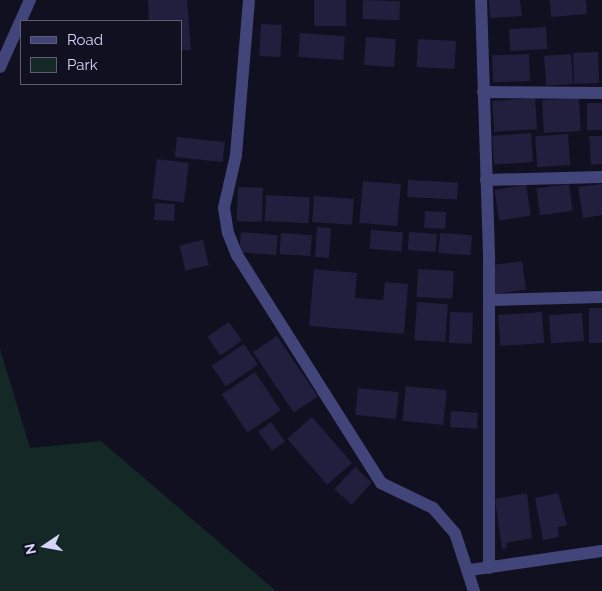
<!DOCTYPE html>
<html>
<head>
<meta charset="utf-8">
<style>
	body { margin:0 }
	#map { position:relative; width:602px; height:591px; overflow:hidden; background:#111020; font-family:Raleway,sans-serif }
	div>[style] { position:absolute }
	.green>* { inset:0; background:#142926 }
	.building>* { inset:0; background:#221e3e; transform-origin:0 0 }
	.minor>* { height:12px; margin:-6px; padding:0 6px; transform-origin:6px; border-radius:6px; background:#414579 }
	span { translate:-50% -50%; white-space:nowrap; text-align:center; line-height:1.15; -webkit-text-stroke:4px #111020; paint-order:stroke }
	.legend { position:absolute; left:20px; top:20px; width:162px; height:65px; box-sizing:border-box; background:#111020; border:1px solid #5f5e77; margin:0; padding:6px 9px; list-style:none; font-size:15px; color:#d5d4f9 }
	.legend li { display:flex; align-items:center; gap:10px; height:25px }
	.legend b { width:25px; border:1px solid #5f5e77 }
	.north { position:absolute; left:20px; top:521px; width:50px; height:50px; -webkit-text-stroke:4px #111020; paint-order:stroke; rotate:258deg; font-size:14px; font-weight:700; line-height:20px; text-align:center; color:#d5d4f9 }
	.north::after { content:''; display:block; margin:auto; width:18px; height:22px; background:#d5d4f9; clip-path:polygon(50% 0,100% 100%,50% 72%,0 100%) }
</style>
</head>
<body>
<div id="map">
	<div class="green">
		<div style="clip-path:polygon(0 349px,30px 448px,101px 441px,276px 591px,0 591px)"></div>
	</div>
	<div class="building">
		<div style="clip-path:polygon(148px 0,187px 0,191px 50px,181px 50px,181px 21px,149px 21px)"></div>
		<div style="left:314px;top:0;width:32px;height:26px"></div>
		<div style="left:363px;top:0;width:37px;height:19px;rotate:2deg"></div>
		<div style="clip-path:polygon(489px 0,520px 0,522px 16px,490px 18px)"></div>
		<div style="clip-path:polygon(550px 0,586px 0,587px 14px,551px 17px)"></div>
		<div style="left:261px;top:24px;width:21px;height:32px;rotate:3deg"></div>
		<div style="left:546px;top:27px;width:22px;height:37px;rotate:87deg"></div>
		<div style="left:300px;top:33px;width:45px;height:24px;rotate:4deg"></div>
		<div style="left:366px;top:37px;width:30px;height:28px;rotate:4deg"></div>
		<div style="left:418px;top:39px;width:38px;height:28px;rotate:3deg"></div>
		<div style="left:598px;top:52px;width:31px;height:25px;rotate:88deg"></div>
		<div style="left:529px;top:54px;width:27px;height:37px;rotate:88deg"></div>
		<div style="left:571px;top:54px;width:30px;height:27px;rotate:86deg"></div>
		<div style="left:535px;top:98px;width:31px;height:43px;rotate:86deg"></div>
		<div style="left:579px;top:98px;width:33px;height:37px;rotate:87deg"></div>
		<div style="left:602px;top:103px;width:27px;height:15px;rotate:90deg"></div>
		<div style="left:531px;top:133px;width:29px;height:39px;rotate:86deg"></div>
		<div style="left:568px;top:134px;width:31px;height:33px;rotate:86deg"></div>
		<div style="clip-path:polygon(589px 136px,602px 136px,602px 164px,591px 165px)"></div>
		<div style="left:177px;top:137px;width:48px;height:20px;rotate:6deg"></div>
		<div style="left:157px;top:159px;width:32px;height:40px;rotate:7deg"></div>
		<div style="left:408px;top:180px;width:50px;height:17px;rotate:3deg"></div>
		<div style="left:363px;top:181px;width:38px;height:42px;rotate:5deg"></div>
		<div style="left:569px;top:184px;width:27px;height:33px;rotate:82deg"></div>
		<div style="clip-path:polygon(602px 184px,602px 215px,583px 218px,578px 187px)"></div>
		<div style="left:526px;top:185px;width:31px;height:32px;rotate:81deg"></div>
		<div style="left:238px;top:187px;width:25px;height:34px;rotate:2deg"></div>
		<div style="left:266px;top:195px;width:44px;height:26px;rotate:3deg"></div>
		<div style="left:314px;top:196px;width:40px;height:26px;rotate:4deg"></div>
		<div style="left:155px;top:203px;width:20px;height:17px;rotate:3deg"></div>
		<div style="left:425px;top:211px;width:21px;height:17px;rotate:3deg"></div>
		<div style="left:317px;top:227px;width:14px;height:30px;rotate:4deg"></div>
		<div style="left:371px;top:230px;width:32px;height:19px;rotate:4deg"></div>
		<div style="left:241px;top:232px;width:37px;height:20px;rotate:5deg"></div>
		<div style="left:409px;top:232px;width:28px;height:18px;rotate:4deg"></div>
		<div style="left:281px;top:233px;width:31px;height:21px;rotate:4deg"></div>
		<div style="left:440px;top:233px;width:32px;height:20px;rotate:4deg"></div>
		<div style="left:203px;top:240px;width:26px;height:24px;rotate:77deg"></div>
		<div style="left:522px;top:261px;width:29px;height:31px;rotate:82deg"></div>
		<div style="clip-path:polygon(314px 269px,357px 273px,355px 298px,383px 300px,385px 282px,408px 284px,404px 334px,309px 326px)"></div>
		<div style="left:418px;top:269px;width:36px;height:28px;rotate:3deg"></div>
		<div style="left:417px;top:302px;width:31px;height:38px;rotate:4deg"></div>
		<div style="left:589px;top:308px;width:13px;height:35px"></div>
		<div style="left:450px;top:312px;width:23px;height:31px;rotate:2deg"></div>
		<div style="left:542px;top:312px;width:31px;height:44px;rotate:86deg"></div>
		<div style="left:582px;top:313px;width:28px;height:33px;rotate:86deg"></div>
		<div style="left:229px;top:322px;width:23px;height:26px;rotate:56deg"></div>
		<div style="left:277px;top:336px;width:73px;height:29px;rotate:56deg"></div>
		<div style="left:244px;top:344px;width:25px;height:39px;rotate:56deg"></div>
		<div style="left:255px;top:372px;width:46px;height:40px;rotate:56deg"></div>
		<div style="left:406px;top:386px;width:41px;height:35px;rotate:6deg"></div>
		<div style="left:358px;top:388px;width:41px;height:27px;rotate:6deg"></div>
		<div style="left:451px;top:411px;width:27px;height:16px;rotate:4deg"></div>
		<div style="left:312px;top:417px;width:61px;height:33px;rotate:49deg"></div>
		<div style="left:271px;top:422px;width:24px;height:16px;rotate:54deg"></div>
		<div style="left:355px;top:467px;width:23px;height:30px;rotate:43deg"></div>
		<div style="clip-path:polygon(527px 493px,532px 538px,506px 543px,507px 548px,502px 549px,495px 499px)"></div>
		<div style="clip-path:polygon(558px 493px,567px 525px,558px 527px,559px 537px,543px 540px,535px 498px)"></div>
	</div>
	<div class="minor">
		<div style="left:249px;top:0;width:156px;rotate:94.8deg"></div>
		<div style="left:236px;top:155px;width:54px;rotate:102.8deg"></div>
		<div style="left:224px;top:208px;width:25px;rotate:81deg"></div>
		<div style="left:228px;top:233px;width:24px;rotate:68deg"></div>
		<div style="left:237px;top:255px;width:270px;rotate:57.7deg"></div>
		<div style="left:381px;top:483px;width:58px;rotate:25.7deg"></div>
		<div style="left:433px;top:508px;width:33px;rotate:49deg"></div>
		<div style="left:455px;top:533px;width:61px;rotate:71.9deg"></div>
		<div style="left:481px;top:0;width:260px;rotate:88.2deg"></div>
		<div style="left:489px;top:260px;width:308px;rotate:90deg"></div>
		<div style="left:0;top:67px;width:73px;rotate:-65.9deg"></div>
		<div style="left:483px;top:92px;width:119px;rotate:0.5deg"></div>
		<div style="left:486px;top:180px;width:116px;rotate:-1.5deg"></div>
		<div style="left:489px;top:300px;width:113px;rotate:-1.5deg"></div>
		<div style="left:470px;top:570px;width:133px;rotate:-8.2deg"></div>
	</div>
	<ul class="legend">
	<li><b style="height:6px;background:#414579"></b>Road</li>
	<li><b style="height:14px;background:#142926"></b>Park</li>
	</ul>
	<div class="north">N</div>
</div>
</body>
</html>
